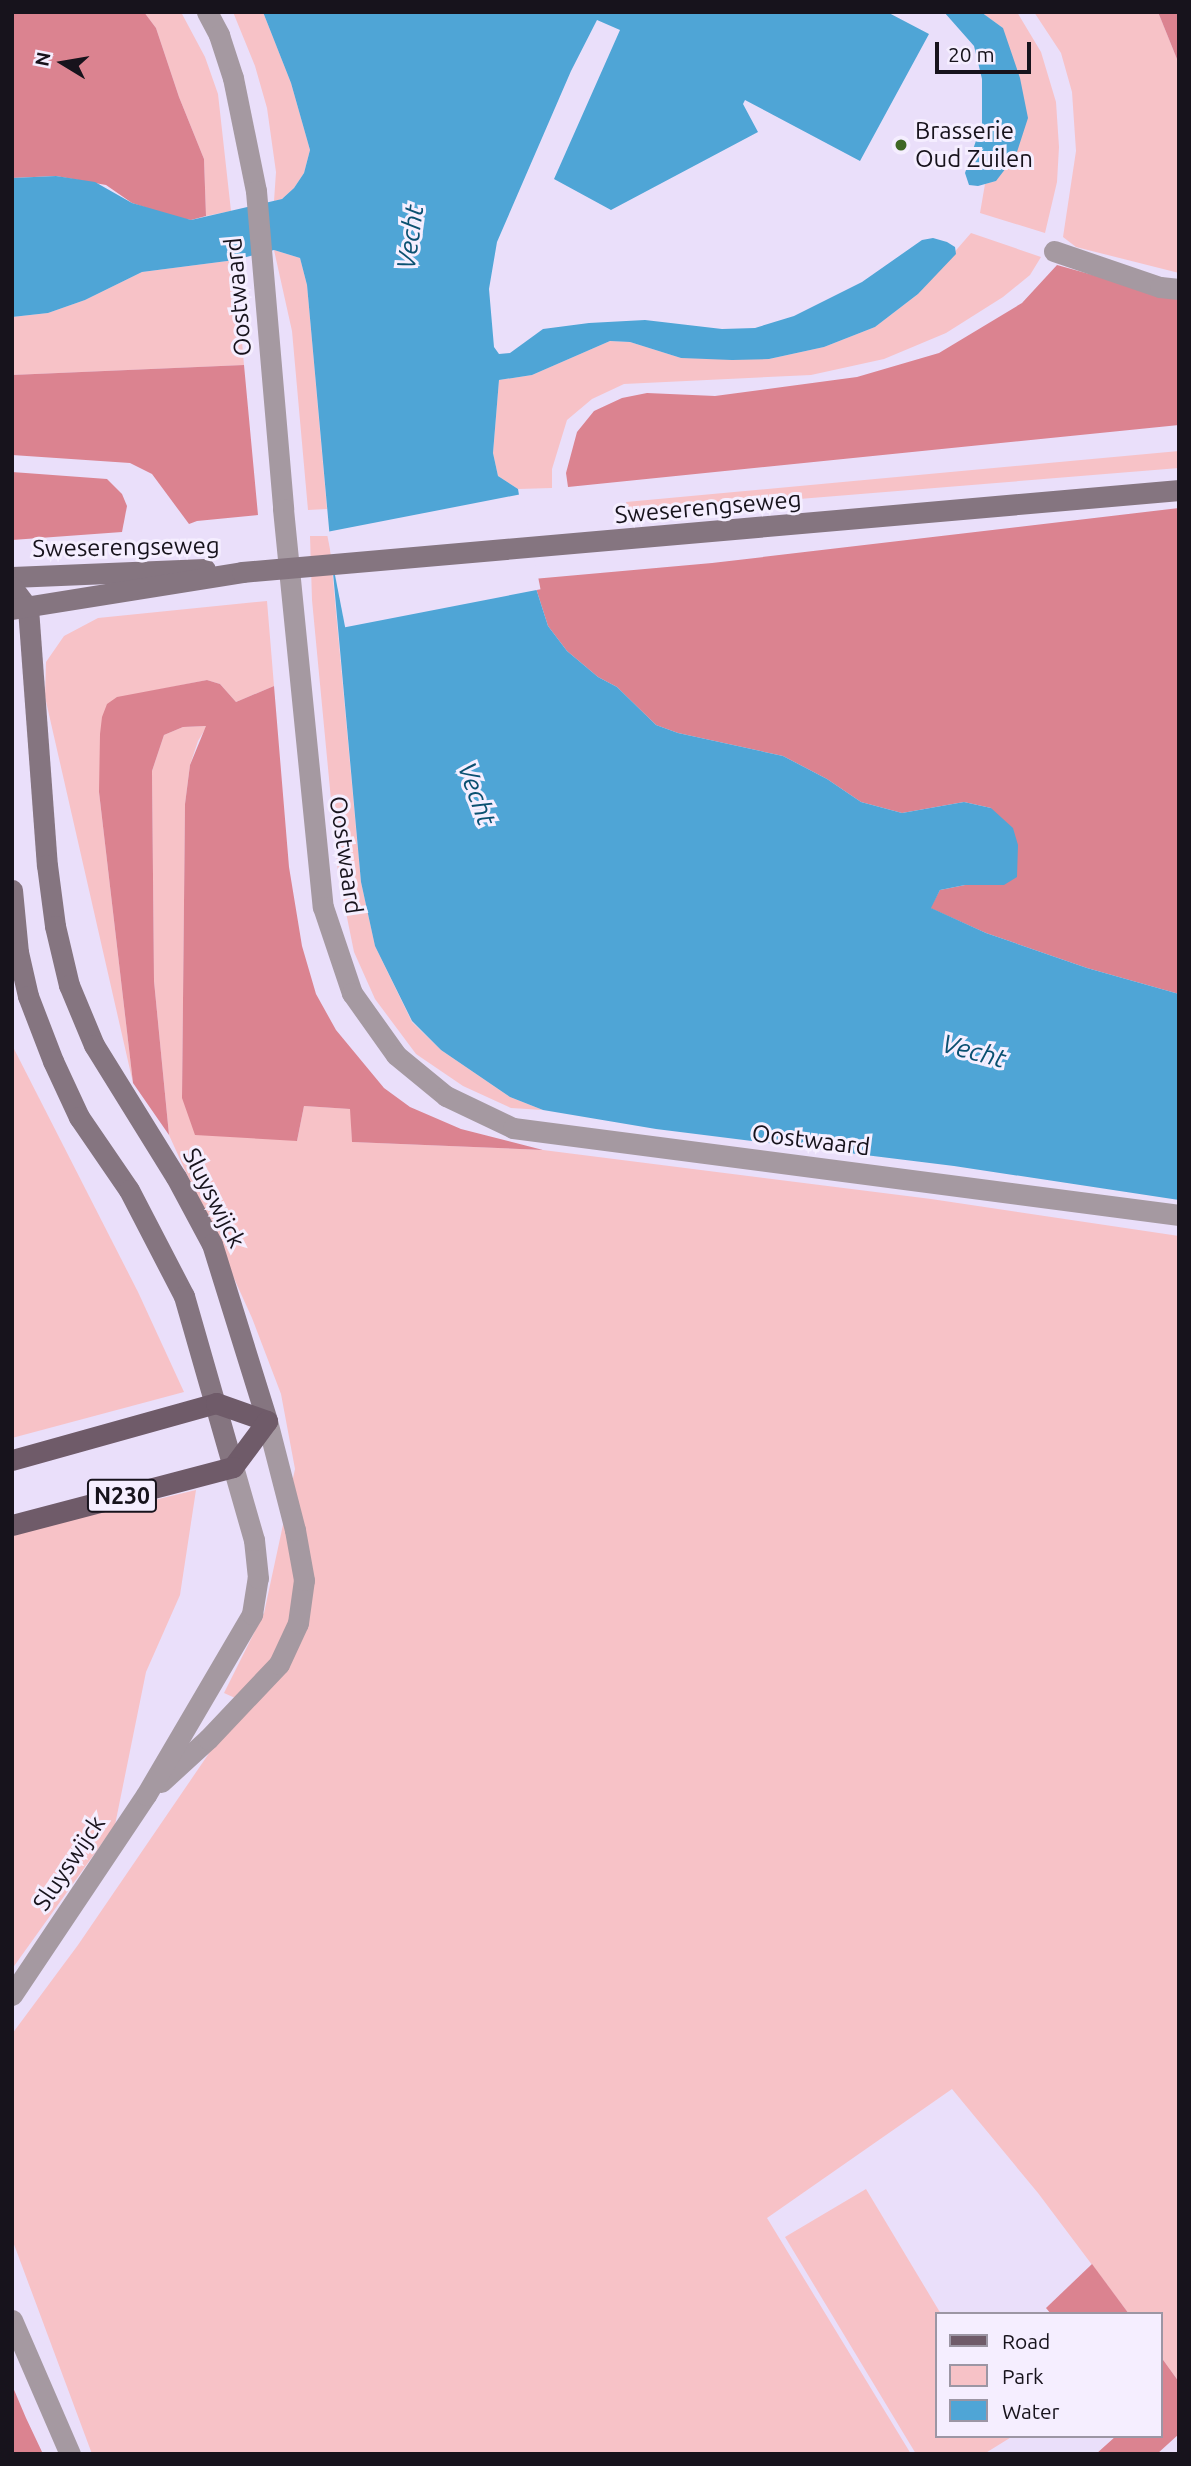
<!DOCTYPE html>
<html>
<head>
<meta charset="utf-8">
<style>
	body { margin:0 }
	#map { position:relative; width:1191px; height:2466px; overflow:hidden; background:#eadffa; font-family:Ubuntu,sans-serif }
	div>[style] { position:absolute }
	.green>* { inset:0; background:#f7c2c7 }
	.forest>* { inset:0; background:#db8390 }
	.water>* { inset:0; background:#4fa5d6 }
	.pier>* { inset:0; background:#eadffa; transform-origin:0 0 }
	.street>* { height:21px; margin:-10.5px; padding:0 10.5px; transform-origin:10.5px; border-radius:10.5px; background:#a599a1 }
	.secondary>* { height:21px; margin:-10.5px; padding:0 10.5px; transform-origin:10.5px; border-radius:10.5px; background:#857580 }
	.primary>* { height:21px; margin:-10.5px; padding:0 10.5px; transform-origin:10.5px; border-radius:10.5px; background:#6f5b69 }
	.dots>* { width:19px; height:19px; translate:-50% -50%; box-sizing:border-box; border:4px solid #f5eeff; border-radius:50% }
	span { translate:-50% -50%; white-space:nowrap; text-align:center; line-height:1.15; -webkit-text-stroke:6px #f5eeff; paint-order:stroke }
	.shield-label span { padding:2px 5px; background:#f5eeff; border:2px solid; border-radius:5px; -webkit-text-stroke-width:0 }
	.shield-label { font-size:23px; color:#17131c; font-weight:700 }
	.poi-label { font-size:24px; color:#17131c }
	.left { translate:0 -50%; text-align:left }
	.street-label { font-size:24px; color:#17131c }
	.water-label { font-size:26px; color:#0a5071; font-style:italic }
	.frame { position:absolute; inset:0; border:14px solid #17131c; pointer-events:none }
	.legend { position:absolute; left:935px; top:2312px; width:228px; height:126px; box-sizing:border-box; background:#f5eeff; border:2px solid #9c96a4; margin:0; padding:9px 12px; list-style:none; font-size:21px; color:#17131c }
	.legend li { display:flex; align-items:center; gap:14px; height:35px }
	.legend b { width:35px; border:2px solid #9c96a4 }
	.north { position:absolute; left:28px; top:28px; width:70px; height:70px; -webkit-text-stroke:5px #f5eeff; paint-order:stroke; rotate:281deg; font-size:19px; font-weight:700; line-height:28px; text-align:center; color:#17131c }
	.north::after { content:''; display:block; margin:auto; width:24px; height:32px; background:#17131c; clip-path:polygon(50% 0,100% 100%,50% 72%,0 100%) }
	.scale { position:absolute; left:935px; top:42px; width:96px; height:32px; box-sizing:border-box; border:4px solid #17131c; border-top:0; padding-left:9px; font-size:21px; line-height:24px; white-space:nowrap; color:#17131c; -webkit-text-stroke:5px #f5eeff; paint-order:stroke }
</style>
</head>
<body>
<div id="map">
	<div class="green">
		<div style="clip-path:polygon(144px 12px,181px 12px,205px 57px,218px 94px,231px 211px,206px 216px,204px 159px,179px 97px,156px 28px)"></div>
		<div style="clip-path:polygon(233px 12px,263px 12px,291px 83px,310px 150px,304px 173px,294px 188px,282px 199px,274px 201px,276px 172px,267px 108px,255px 66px)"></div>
		<div style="clip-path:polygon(981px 12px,1017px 12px,1041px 52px,1056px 102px,1059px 147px,1057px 182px,1045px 233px,980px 213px,985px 184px,996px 181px,1003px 28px)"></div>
		<div style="clip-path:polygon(1034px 12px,1158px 12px,1179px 64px,1179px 273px,1076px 247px,1063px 237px,1076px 151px,1072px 92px,1061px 53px)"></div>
		<div style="clip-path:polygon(971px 233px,1041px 257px,1030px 275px,1003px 297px,946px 333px,884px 359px,811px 375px,624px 384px,592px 399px,567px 420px,552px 469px,552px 488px,518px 489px,498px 476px,493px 453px,499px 380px,532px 375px,610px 341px,630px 342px,681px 358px,769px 359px,824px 347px,875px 327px,918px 294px)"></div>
		<div style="clip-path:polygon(274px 250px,300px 258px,307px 285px,327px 509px,308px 510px,292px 331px)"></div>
		<div style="clip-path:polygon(235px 260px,244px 365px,12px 375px,12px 317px,48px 313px,85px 300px,142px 272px)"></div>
		<div style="clip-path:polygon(1179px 451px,1179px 468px,628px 513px,626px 502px)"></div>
		<div style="clip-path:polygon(310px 536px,329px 536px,361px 882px,375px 946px,412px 1022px,441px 1050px,510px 1097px,543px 1110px,511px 1108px,463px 1086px,416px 1054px,375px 999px,354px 952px,338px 873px,312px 600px)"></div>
		<div style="clip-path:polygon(267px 601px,274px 686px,236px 702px,220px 684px,207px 680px,117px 698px,99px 792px,133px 1083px,45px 697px,46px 662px,64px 636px,98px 618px)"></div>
		<div style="clip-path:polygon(207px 726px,198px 741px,190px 765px,185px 804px,182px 1098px,297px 1141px,304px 1106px,351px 1109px,352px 1142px,543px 1150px,931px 1199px,1179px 1236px,1179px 2382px,1161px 2357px,1161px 2314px,1129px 2314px,1038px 2193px,952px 2089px,767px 2218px,911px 2454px,92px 2454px,12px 2239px,12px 2034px,78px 1945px,244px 1702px,224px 1693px,264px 1613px,295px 1469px,281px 1394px,252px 1318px,169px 1135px,154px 981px,152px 771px,164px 735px,183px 727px)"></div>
		<div style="clip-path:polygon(12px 1045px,138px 1292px,184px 1392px,12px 1438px)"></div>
		<div style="clip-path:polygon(196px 1490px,180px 1595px,146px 1672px,115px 1825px,12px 1969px,12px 1534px)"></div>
		<div style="clip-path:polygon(866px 2189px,941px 2314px,937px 2314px,937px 2436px,1013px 2436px,984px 2454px,916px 2454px,785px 2237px)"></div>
	</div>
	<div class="forest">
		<div style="clip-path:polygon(12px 12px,144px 12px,156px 28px,179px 97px,204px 159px,206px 216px,191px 220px,174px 217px,132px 203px,106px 185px,56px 176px,12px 178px)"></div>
		<div style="clip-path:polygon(1158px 12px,1179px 12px,1179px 64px)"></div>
		<div style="clip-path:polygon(1057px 265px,1179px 299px,1179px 425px,568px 487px,566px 473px,577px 432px,594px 411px,622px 398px,647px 393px,715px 396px,857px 377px,939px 353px,1022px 303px)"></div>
		<div style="clip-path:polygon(244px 365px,258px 515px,197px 521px,189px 524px,152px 474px,130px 463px,12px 455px,12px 375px)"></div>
		<div style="clip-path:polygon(12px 472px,107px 479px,122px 494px,127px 506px,122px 532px,12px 540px)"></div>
		<div style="clip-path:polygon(1179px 508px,1179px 994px,1087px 968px,986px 933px,930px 908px,940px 890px,965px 885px,1004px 885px,991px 808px,964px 802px,902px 813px,861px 802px,827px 779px,783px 756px,678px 733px,656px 725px,617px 687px,598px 677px,567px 651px,548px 626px,533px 579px,712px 563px)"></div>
		<div style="clip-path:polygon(207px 680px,220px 684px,236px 702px,274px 686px,289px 867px,302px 946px,316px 994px,336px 1030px,384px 1088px,410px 1107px,461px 1129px,543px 1150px,352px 1142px,350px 1109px,304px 1106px,297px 1141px,195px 1135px,182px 1098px,185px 804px,190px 765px,206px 726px,183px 727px,164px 735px,152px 771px,154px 981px,169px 1135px,133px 1083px,99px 792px,100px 734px,102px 717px,107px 704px,117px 697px)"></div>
		<div style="clip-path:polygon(1092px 2264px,1129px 2314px,1051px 2314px,1046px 2308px)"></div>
		<div style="clip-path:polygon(1161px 2357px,1179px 2382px,1179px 2434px,1157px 2454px,1096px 2454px,1116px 2436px,1161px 2436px)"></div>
		<div style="clip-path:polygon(12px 2385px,26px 2418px,43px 2454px,12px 2454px)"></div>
	</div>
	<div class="water">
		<div style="clip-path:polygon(263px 12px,887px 12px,929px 34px,860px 161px,745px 100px,743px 104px,758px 132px,611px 210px,554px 179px,620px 30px,597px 20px,571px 71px,497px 242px,489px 289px,494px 347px,499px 354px,510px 353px,543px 329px,589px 323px,645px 320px,722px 329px,755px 328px,794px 316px,862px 282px,922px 240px,933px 238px,947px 242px,955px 247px,956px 254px,918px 294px,875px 327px,824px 347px,769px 359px,732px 360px,681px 358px,630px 342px,610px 341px,532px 375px,499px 380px,493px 453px,498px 476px,518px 489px,533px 579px,548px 626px,567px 651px,598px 677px,617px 687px,656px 725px,678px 733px,783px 756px,827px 779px,861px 802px,902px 813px,964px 802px,991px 808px,1013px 828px,1018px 845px,1017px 877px,1004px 885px,965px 885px,940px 890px,931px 908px,986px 933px,1087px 968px,1179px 994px,1179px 1200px,954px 1166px,656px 1129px,543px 1110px,510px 1097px,441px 1050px,412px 1021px,375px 946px,361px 882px,307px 285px,300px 258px,274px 250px,235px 260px,142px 272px,85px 300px,48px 313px,12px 317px,12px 178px,56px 176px,95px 182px,132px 203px,191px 220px,282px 199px,294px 188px,304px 173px,310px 150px,291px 83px)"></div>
		<div style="clip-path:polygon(944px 12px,981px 12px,1003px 28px,1020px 78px,1028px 118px,1016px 155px,996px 181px,978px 186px,969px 185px,965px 173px,982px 123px,982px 79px,974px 46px)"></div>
	</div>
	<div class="pier">
		<div style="left:522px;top:494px;width:97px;height:199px;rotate:79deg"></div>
	</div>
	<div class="street">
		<div style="left:207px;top:12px;width:26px;rotate:62deg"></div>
		<div style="left:219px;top:35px;width:45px;rotate:72deg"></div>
		<div style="left:233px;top:78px;width:115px;rotate:78.5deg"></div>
		<div style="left:256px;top:191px;width:319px;rotate:85.1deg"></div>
		<div style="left:283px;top:509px;width:400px;rotate:84.3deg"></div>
		<div style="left:323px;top:907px;width:91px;rotate:71.4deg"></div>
		<div style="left:352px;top:993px;width:76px;rotate:54.6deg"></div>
		<div style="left:396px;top:1055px;width:65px;rotate:39.4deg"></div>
		<div style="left:446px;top:1096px;width:74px;rotate:25.5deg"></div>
		<div style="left:513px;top:1128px;width:672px;rotate:7.44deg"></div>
		<div style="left:1054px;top:251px;width:112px;rotate:18.8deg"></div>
		<div style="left:1160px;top:287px;width:19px;rotate:6deg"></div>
		<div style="left:161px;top:1782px;width:64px;rotate:-42.5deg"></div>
		<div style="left:208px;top:1739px;width:103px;rotate:-46.6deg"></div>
		<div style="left:279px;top:1664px;width:45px;rotate:-65.1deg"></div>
		<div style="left:298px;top:1623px;width:43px;rotate:-82.1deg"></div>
		<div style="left:304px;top:1580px;width:51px;rotate:-100.2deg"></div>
		<div style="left:295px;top:1530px;width:113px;rotate:-104.4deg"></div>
		<div style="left:12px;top:1995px;width:241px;rotate:-56.2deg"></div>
		<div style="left:146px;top:1795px;width:210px;rotate:-59.6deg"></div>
		<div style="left:252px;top:1614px;width:36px;rotate:-81deg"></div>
		<div style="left:258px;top:1578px;width:38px;rotate:-96deg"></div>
		<div style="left:254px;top:1540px;width:76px;rotate:-106deg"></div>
		<div style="left:12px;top:2320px;width:146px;rotate:66.6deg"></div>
	</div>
	<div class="secondary">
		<div style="left:12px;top:577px;width:193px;rotate:-2.4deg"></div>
		<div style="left:12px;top:587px;width:26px;rotate:53deg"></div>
		<div style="left:28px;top:608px;width:258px;rotate:85.8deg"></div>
		<div style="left:47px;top:865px;width:62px;rotate:82.5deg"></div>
		<div style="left:55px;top:926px;width:61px;rotate:76.7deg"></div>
		<div style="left:69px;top:985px;width:65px;rotate:67.4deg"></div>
		<div style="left:94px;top:1045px;width:155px;rotate:58.2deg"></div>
		<div style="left:176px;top:1177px;width:76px;rotate:61.8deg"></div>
		<div style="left:212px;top:1244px;width:185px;rotate:72.7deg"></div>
		<div style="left:12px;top:609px;width:233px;rotate:-9.1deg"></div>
		<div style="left:242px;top:572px;width:941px;rotate:-5deg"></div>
		<div style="left:12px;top:890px;width:62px;rotate:84.5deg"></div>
		<div style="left:18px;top:952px;width:45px;rotate:77.2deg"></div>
		<div style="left:28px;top:996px;width:70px;rotate:69deg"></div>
		<div style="left:53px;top:1061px;width:62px;rotate:65.1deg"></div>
		<div style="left:79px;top:1117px;width:88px;rotate:55.6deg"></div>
		<div style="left:129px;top:1190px;width:119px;rotate:62.6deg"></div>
		<div style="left:184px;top:1296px;width:178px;rotate:74deg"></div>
	</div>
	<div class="primary">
		<div style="left:12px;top:1460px;width:212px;rotate:-15.6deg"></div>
		<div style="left:216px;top:1403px;width:54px;rotate:19.4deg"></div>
		<div style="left:267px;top:1421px;width:57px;rotate:126.5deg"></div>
		<div style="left:233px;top:1467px;width:228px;rotate:165.3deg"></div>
	</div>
	<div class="dots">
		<div style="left:901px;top:145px;background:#3f6824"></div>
	</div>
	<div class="shield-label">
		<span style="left:122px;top:1496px">N230</span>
	</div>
	<div class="poi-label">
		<span class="left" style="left:915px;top:145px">Brasserie<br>Oud Zuilen</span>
	</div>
	<div class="street-label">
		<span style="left:238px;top:297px;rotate:-95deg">Oostwaard</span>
		<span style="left:708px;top:507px;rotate:-5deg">Sweserengseweg</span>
		<span style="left:126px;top:547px;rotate:-1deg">Sweserengseweg</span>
		<span style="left:346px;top:855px;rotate:82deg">Oostwaard</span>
		<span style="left:811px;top:1140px;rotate:7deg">Oostwaard</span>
		<span style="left:214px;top:1198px;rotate:63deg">Sluyswijck</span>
		<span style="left:69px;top:1863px;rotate:-56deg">Sluyswijck</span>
	</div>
	<div class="water-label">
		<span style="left:410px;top:237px;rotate:-82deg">Vecht</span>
		<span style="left:477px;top:794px;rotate:70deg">Vecht</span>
		<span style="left:974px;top:1051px;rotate:15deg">Vecht</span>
	</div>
	<div class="frame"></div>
	<ul class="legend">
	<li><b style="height:9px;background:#6f5b69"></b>Road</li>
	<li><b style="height:19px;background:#f7c2c7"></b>Park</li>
	<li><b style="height:19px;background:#4fa5d6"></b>Water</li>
	</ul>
	<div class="north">N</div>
	<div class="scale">20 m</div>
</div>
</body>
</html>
